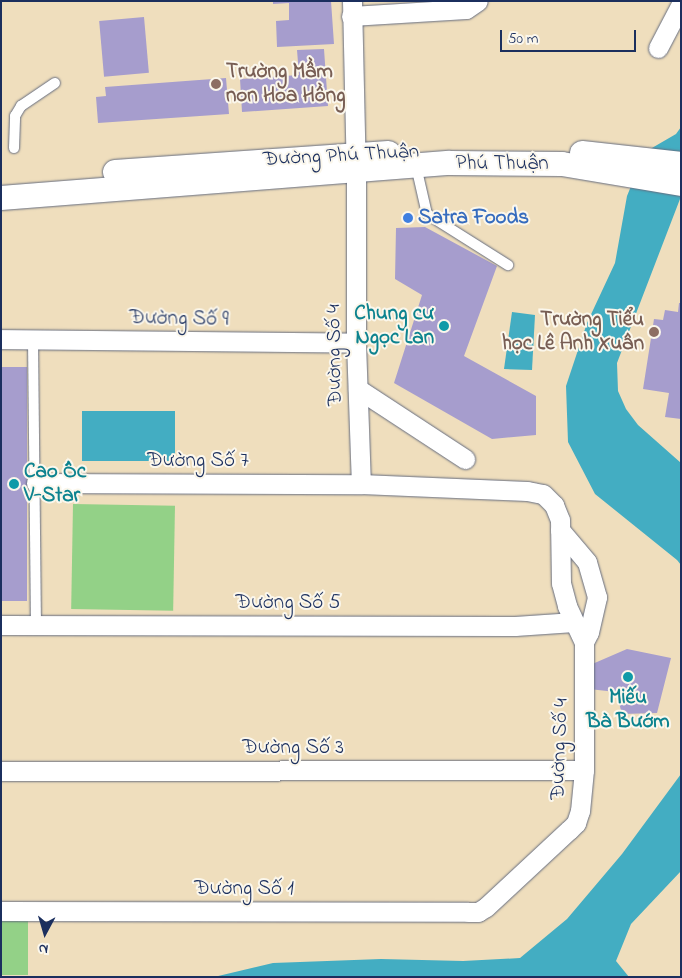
<!DOCTYPE html>
<html>
<head>
<meta charset="utf-8">
<style>
	body { margin:0 }
	#map { position:relative; width:682px; height:978px; overflow:hidden; background:#efdebd; font-family:"Indie Flower",sans-serif }
	div>[style] { position:absolute }
	.green>* { inset:0; background:#93d187; transform-origin:0 0 }
	.water>* { inset:0; background:#43adc2; transform-origin:0 0 }
	.building>* { inset:0; background:#a69dcd; transform-origin:0 0 }
	.roads { filter:drop-shadow(0 0 1px #656c7f) drop-shadow(0 0 1px #656c7f) }
	.service>* { height:10px; margin:-5px; padding:0 5px; transform-origin:5px; border-radius:5px; background:#fff }
	.minor>* { height:19px; margin:-9.5px; padding:0 9.5px; transform-origin:9.5px; border-radius:9.5px; background:#fff }
	.tertiary>* { height:24px; margin:-12px; padding:0 12px; transform-origin:12px; border-radius:12px; background:#fff }
	.dots>* { width:14px; height:14px; translate:-50% -50%; box-sizing:border-box; border:2px solid #fbf7ec; border-radius:50% }
	span { translate:-50% -50%; white-space:nowrap; text-align:center; line-height:1.15; -webkit-text-stroke:4px #fbf7ec; paint-order:stroke }
	.education-label { font-size:21px; color:#785e54; font-weight:700 }
	.left { translate:0 -50%; text-align:left }
	.right { translate:-100% -50%; text-align:right }
	.street-label { font-size:21px; color:#1b2f5e }
	.shop-label { font-size:21px; color:#366cbe; font-weight:700 }
	.culture-label { font-size:21px; color:#0d838f; font-weight:700 }
	.frame { position:absolute; inset:0; border:2px solid #1b2f5e; pointer-events:none }
	.north { position:absolute; left:20px; top:908px; width:50px; height:50px; -webkit-text-stroke:4px #fbf7ec; paint-order:stroke; rotate:186deg; font-size:14px; font-weight:700; line-height:20px; text-align:center; color:#1b2f5e }
	.north::after { content:''; display:block; margin:auto; width:18px; height:22px; background:#1b2f5e; clip-path:polygon(50% 0,100% 100%,50% 72%,0 100%) }
	.scale { position:absolute; left:500px; top:30px; width:136px; height:22px; box-sizing:border-box; border:2px solid #1b2f5e; border-top:0; padding-left:6px; font-size:15px; line-height:18px; white-space:nowrap; color:#1b2f5e; -webkit-text-stroke:4px #fbf7ec; paint-order:stroke }
</style>
</head>
<body>
<div id="map">
	<div class="green">
		<div style="left:73px;top:504px;width:102px;height:105px;rotate:1deg"></div>
		<div style="left:1px;top:917px;width:27px;height:58px"></div>
	</div>
	<div class="water">
		<div style="clip-path:polygon(681px 127px,680px 199px,617px 363px,618px 391px,626px 409px,638px 425px,681px 463px,681px 565px,677px 560px,595px 494px,568px 442px,566px 386px,587px 323px,615px 263px,627px 196px,645px 152px,676px 134px)"></div>
		<div style="clip-path:polygon(512px 312px,535px 315px,532px 370px,504px 369px)"></div>
		<div style="left:82px;top:411px;width:93px;height:50px"></div>
		<div style="clip-path:polygon(681px 774px,681px 871px,631px 924px,616px 961px,629px 977px,214px 977px,273px 963px,381px 959px,463px 961px,520px 958px,567px 919px,622px 854px)"></div>
	</div>
	<div class="building">
		<div style="clip-path:polygon(273px 1px,331px 1px,334px 44px,277px 47px,276px 21px,289px 20px,289px 3px,273px 4px)"></div>
		<div style="left:144px;top:17px;width:56px;height:45px;rotate:85deg"></div>
		<div style="clip-path:polygon(324px 49px,328px 106px,242px 112px,240px 79px,299px 75px,297px 50px)"></div>
		<div style="clip-path:polygon(226px 78px,229px 114px,98px 123px,96px 97px,106px 96px,105px 87px)"></div>
		<div style="clip-path:polygon(425px 227px,497px 266px,464px 356px,536px 396px,536px 435px,492px 439px,394px 383px,422px 295px,395px 279px,396px 228px)"></div>
		<div style="clip-path:polygon(679px 303px,681px 303px,681px 419px,665px 417px,669px 393px,643px 389px,654px 319px,663px 320px,665px 310px,678px 312px)"></div>
		<div style="left:1px;top:367px;width:26px;height:234px"></div>
		<div style="clip-path:polygon(627px 649px,671px 658px,657px 713px,622px 714px,616px 692px,589px 689px,590px 665px)"></div>
	</div>
	<div class="roads">
		<div class="service">
			<div style="left:14px;top:148px;width:32px;rotate:-88deg"></div>
			<div style="left:15px;top:116px;width:12px;rotate:-59deg"></div>
			<div style="left:21px;top:106px;width:41px;rotate:-34.1deg"></div>
			<div style="left:416px;top:166px;width:49px;rotate:77.1deg"></div>
			<div style="left:427px;top:214px;width:96px;rotate:32.2deg"></div>
			<div style="left:33px;top:340px;width:285px;rotate:89.4deg"></div>
		</div>
		<div class="minor">
			<div style="left:352px;top:1px;width:170px;rotate:88.7deg"></div>
			<div style="left:356px;top:171px;width:172px;rotate:90deg"></div>
			<div style="left:356px;top:343px;width:141px;rotate:88deg"></div>
			<div style="left:351px;top:16px;width:115px;rotate:-3.5deg"></div>
			<div style="left:466px;top:9px;width:14px;rotate:-34deg"></div>
			<div style="left:658px;top:48px;width:50px;rotate:-62.4deg"></div>
			<div style="left:1px;top:339px;width:355px;rotate:0.6deg"></div>
			<div style="left:358px;top:389px;width:128px;rotate:33.2deg"></div>
			<div style="left:36px;top:483px;width:325px;rotate:0.2deg"></div>
			<div style="left:361px;top:484px;width:166px;rotate:2.4deg"></div>
			<div style="left:527px;top:491px;width:16px;rotate:11deg"></div>
			<div style="left:543px;top:494px;width:16px;rotate:45deg"></div>
			<div style="left:554px;top:505px;width:16px;rotate:68deg"></div>
			<div style="left:560px;top:520px;width:63px;rotate:89.1deg"></div>
			<div style="left:561px;top:583px;width:24px;rotate:75deg"></div>
			<div style="left:567px;top:606px;width:40px;rotate:65deg"></div>
			<div style="left:1px;top:625px;width:514px;rotate:0.11deg"></div>
			<div style="left:515px;top:626px;width:59px;rotate:-3.9deg"></div>
			<div style="left:1px;top:771px;width:583px;rotate:-0.1deg"></div>
			<div style="left:1px;top:911px;width:467px;rotate:0.1deg"></div>
			<div style="left:468px;top:912px;width:10px"></div>
			<div style="left:478px;top:912px;width:9px;rotate:-32deg"></div>
			<div style="left:486px;top:907px;width:113px;rotate:-42.9deg"></div>
			<div style="left:569px;top:830px;width:10px;rotate:-45deg"></div>
			<div style="left:576px;top:823px;width:13px;rotate:-72deg"></div>
			<div style="left:580px;top:811px;width:41px;rotate:-84.4deg"></div>
			<div style="left:584px;top:770px;width:128px;rotate:-90deg"></div>
			<div style="left:584px;top:642px;width:11px;rotate:-63deg"></div>
			<div style="left:589px;top:632px;width:36px;rotate:-77deg"></div>
			<div style="left:597px;top:597px;width:36px;rotate:-106deg"></div>
			<div style="left:587px;top:562px;width:42px;rotate:-130.2deg"></div>
		</div>
		<div class="tertiary">
			<div style="left:582px;top:153px;width:100px;rotate:6.3deg"></div>
			<div style="left:115px;top:172px;width:274px;rotate:-4deg"></div>
			<div style="left:1px;top:198px;width:450px;rotate:-4.5deg"></div>
			<div style="left:450px;top:163px;width:112px;rotate:0.5deg"></div>
			<div style="left:562px;top:164px;width:121px;rotate:9.5deg"></div>
		</div>
	</div>
	<div class="dots">
		<div style="left:216px;top:84px;background:#8d6e63"></div>
		<div style="left:408px;top:218px;background:#3f7fe0"></div>
		<div style="left:444px;top:326px;background:#0f9aa8"></div>
		<div style="left:654px;top:332px;background:#8d6e63"></div>
		<div style="left:14px;top:484px;background:#0f9aa8"></div>
		<div style="left:628px;top:677px;background:#0f9aa8"></div>
	</div>
	<div class="education-label">
		<span class="left" style="left:226px;top:84px">Trường Mầm<br>non Hoa Hồng</span>
		<span class="right" style="left:644px;top:332px">Trường Tiểu<br>học Lê Anh Xuân</span>
	</div>
	<div class="street-label">
		<span style="left:341px;top:156px;rotate:-3deg">Đường Phú Thuận</span>
		<span style="left:502px;top:164px">Phú Thuận</span>
		<span style="left:179px;top:319px;rotate:1deg">Đường Số 9</span>
		<span style="left:335px;top:355px;rotate:-91deg">Đường Số 4</span>
		<span style="left:198px;top:461px">Đường Số 7</span>
		<span style="left:288px;top:603px">Đường Số 5</span>
		<span style="left:293px;top:748px">Đường Số 3</span>
		<span style="left:560px;top:749px;rotate:-88deg">Đường Số 4</span>
		<span style="left:244px;top:889px">Đường Số 1</span>
	</div>
	<div class="shop-label">
		<span class="left" style="left:418px;top:218px">Satra Foods</span>
	</div>
	<div class="culture-label">
		<span class="right" style="left:434px;top:326px">Chung cư<br>Ngọc Lan</span>
		<span class="left" style="left:24px;top:484px">Cao Ốc<br>V-Star</span>
		<span style="left:628px;top:710px">Miếu<br>Bà Bướm</span>
	</div>
	<div class="frame"></div>
	<div class="north">N</div>
	<div class="scale">50 m</div>
</div>
</body>
</html>
